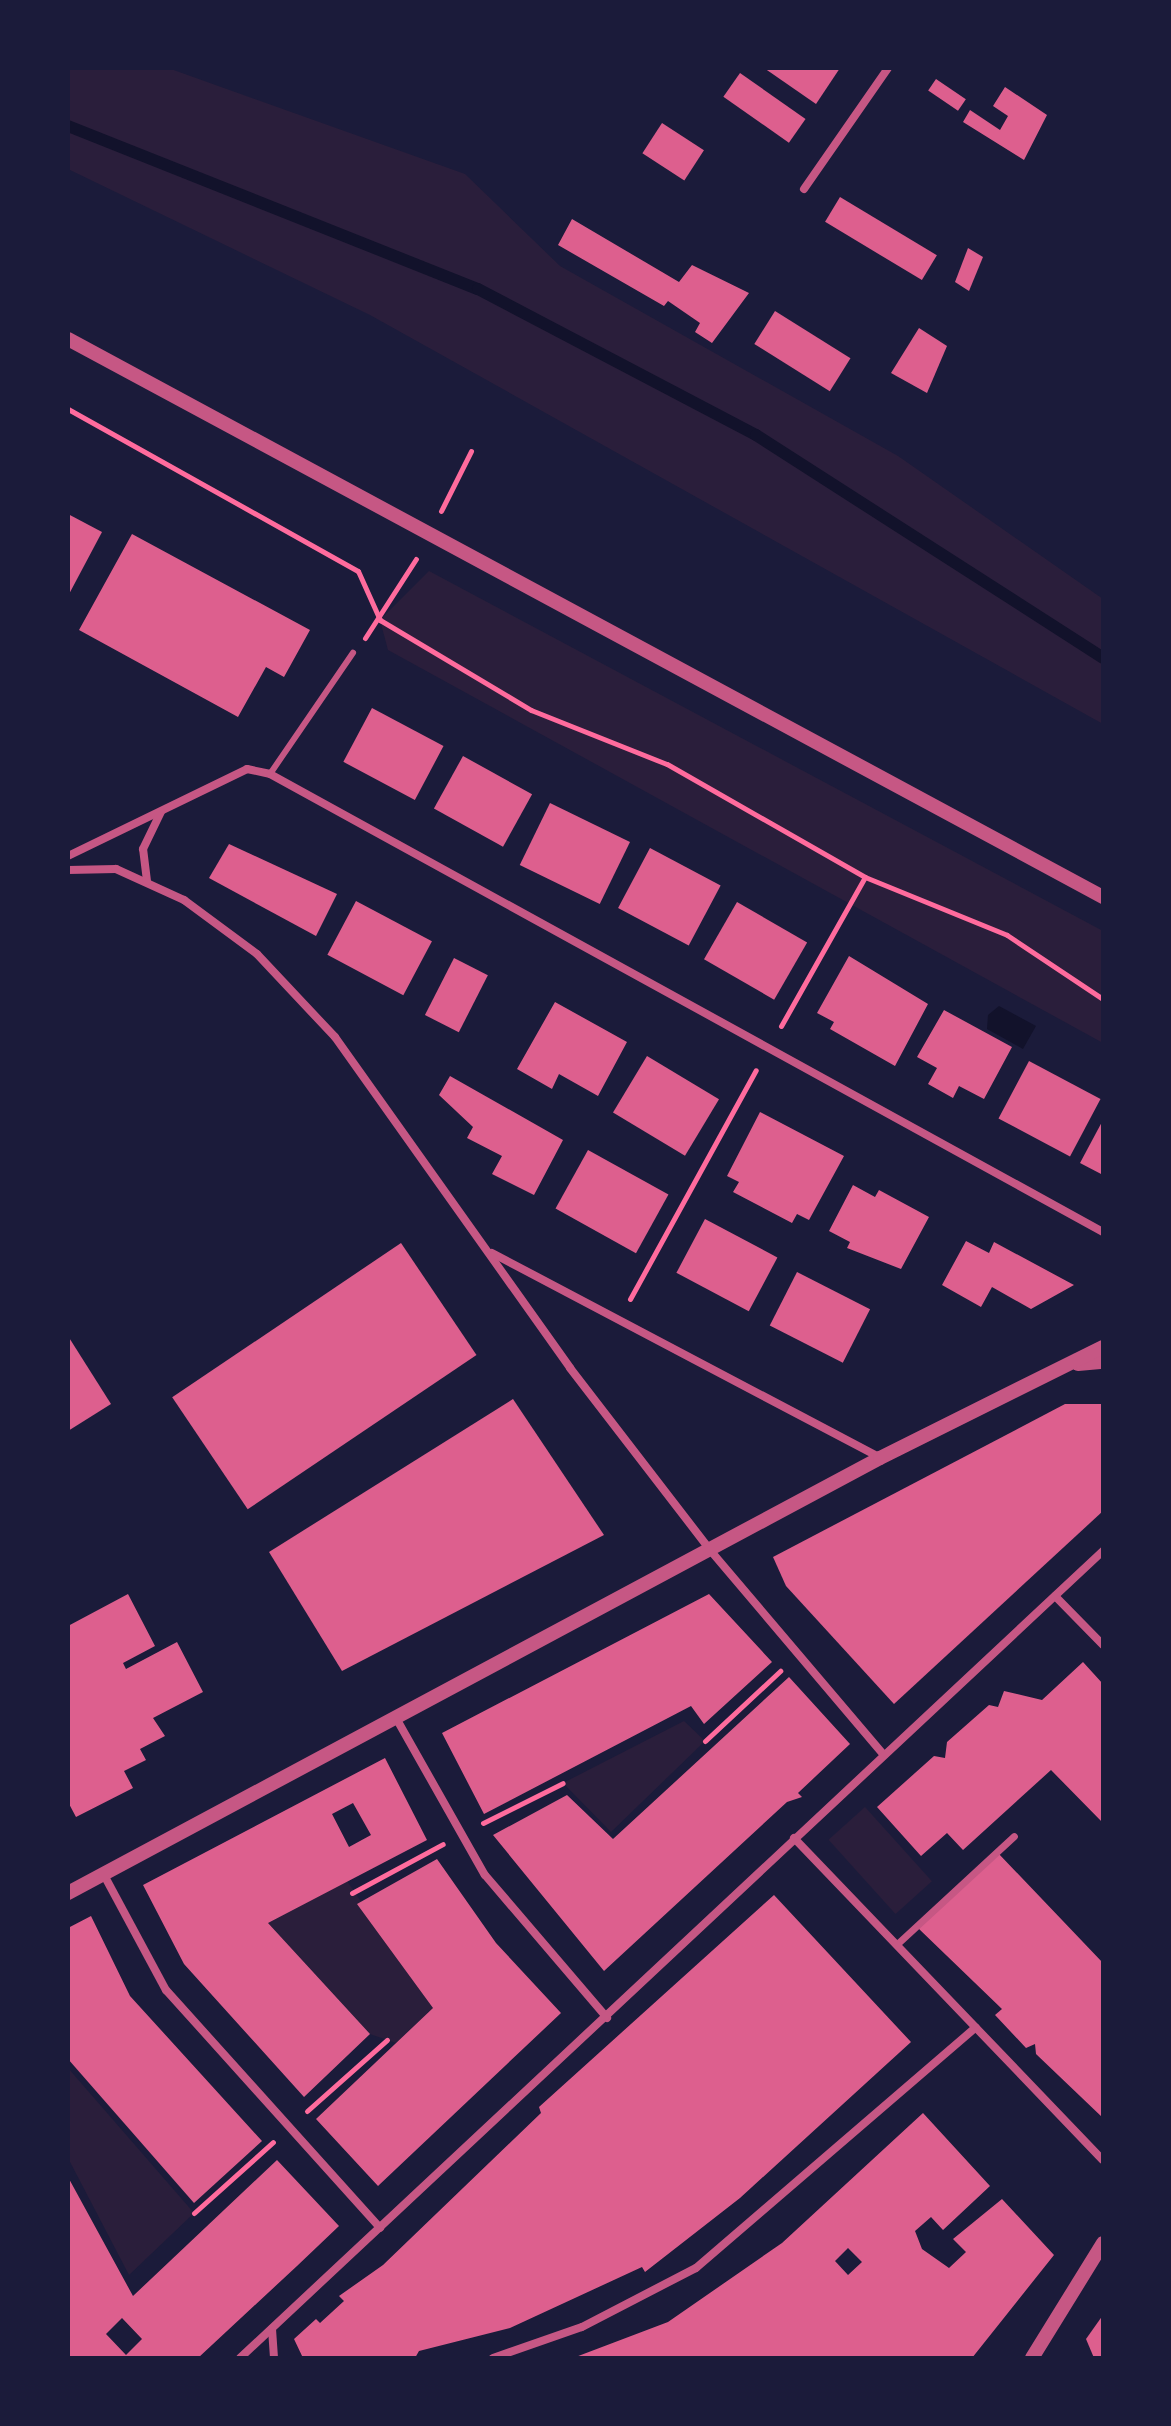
<!DOCTYPE html>
<html>
<head>
<meta charset="utf-8">
<style>
	body { margin:0 }
	#map { position:relative; width:1171px; height:2426px; overflow:hidden; background:#1b1b3a; font-family:Raleway,sans-serif }
	div>[style] { position:absolute }
	.green>* { inset:0; background:#2a1e3b; transform-origin:0 0 }
	.water>* { inset:0; background:#12122b }
	.stream>* { height:12px; margin:-6px; padding:0 6px; transform-origin:6px; border-radius:6px; background:#12122b }
	.building>* { inset:0; background:#dd5f8e; transform-origin:0 0 }
	.path>* { height:5px; margin:-2.5px; padding:0 2.5px; transform-origin:2.5px; border-radius:2.5px; background:#ff6b9d }
	.service>* { height:6px; margin:-3px; padding:0 3px; transform-origin:3px; border-radius:3px; background:#c65784 }
	.pedestrian>* { height:7px; margin:-3.5px; padding:0 3.5px; transform-origin:3.5px; border-radius:3.5px; background:#c65784 }
	.minor>* { height:8px; margin:-4px; padding:0 4px; transform-origin:4px; border-radius:4px; background:#c65784 }
	.tertiary>* { height:14px; margin:-7px; padding:0 7px; transform-origin:7px; border-radius:7px; background:#c65784 }
	span { translate:-50% -50%; white-space:nowrap; text-align:center; line-height:1.15; -webkit-text-stroke:7px #1b1b3a; paint-order:stroke }
	.frame { position:absolute; inset:0; border:70px solid #1b1b3a; pointer-events:none }
</style>
</head>
<body>
<div id="map">
	<div class="green">
		<div style="clip-path:polygon(68px 68px,168px 68px,465px 174px,560px 266px,898px 456px,1103px 599px,1103px 724px,370px 315px,68px 169px)"></div>
		<div style="clip-path:polygon(429px 571px,1103px 931px,1103px 1043px,388px 650px,380px 620px)"></div>
		<div style="clip-path:polygon(684px 1721px,705px 1741px,611px 1832px,563px 1783px)"></div>
		<div style="left:865px;top:1807px;width:100px;height:49px;rotate:48deg"></div>
		<div style="clip-path:polygon(347px 1881px,433px 2008px,396px 2043px,370px 2034px,268px 1923px)"></div>
		<div style="clip-path:polygon(68px 2068px,194px 2213px,129px 2275px,68px 2158px)"></div>
	</div>
	<div class="water">
		<div style="clip-path:polygon(999px 1006px,1036px 1026px,1023px 1049px,987px 1029px,988px 1015px)"></div>
	</div>
	<div class="stream">
		<div style="left:68px;top:126px;width:441px;rotate:21.7deg"></div>
		<div style="left:478px;top:289px;width:314px;rotate:27.7deg"></div>
		<div style="left:756px;top:435px;width:412px;rotate:32.7deg"></div>
	</div>
	<div class="building">
		<div style="clip-path:polygon(764px 68px,840px 68px,816px 104px)"></div>
		<div style="left:740px;top:73px;width:80px;height:29px;rotate:35deg"></div>
		<div style="left:936px;top:79px;width:36px;height:14px;rotate:34deg"></div>
		<div style="clip-path:polygon(1005px 87px,1047px 115px,1024px 160px,963px 122px,970px 110px,1000px 130px,1008px 116px,993px 106px)"></div>
		<div style="left:662px;top:123px;width:50px;height:36px;rotate:33deg"></div>
		<div style="left:840px;top:197px;width:113px;height:29px;rotate:31deg"></div>
		<div style="clip-path:polygon(572px 219px,679px 282px,692px 265px,749px 293px,712px 343px,695px 332px,700px 323px,668px 301px,664px 306px,558px 245px)"></div>
		<div style="clip-path:polygon(968px 248px,983px 257px,969px 291px,955px 282px)"></div>
		<div style="left:775px;top:311px;width:89px;height:39px;rotate:32deg"></div>
		<div style="clip-path:polygon(919px 328px,947px 346px,927px 393px,891px 373px)"></div>
		<div style="clip-path:polygon(68px 514px,102px 532px,68px 596px)"></div>
		<div style="clip-path:polygon(132px 534px,310px 630px,284px 677px,266px 667px,238px 717px,79px 630px)"></div>
		<div style="left:372px;top:708px;width:81px;height:61px;rotate:28deg"></div>
		<div style="left:463px;top:756px;width:79px;height:60px;rotate:29deg"></div>
		<div style="left:550px;top:803px;width:89px;height:69px;rotate:26deg"></div>
		<div style="clip-path:polygon(229px 844px,337px 894px,316px 936px,209px 878px)"></div>
		<div style="left:650px;top:848px;width:80px;height:68px;rotate:28deg"></div>
		<div style="left:356px;top:901px;width:86px;height:61px;rotate:28deg"></div>
		<div style="left:737px;top:902px;width:81px;height:66px;rotate:30deg"></div>
		<div style="clip-path:polygon(849px 956px,928px 1004px,895px 1066px,830px 1029px,834px 1022px,817px 1013px)"></div>
		<div style="left:454px;top:958px;width:38px;height:64px;rotate:27deg"></div>
		<div style="clip-path:polygon(555px 1002px,627px 1042px,598px 1096px,559px 1074px,552px 1089px,517px 1069px)"></div>
		<div style="clip-path:polygon(944px 1010px,1012px 1047px,984px 1099px,959px 1086px,953px 1098px,928px 1084px,937px 1068px,917px 1057px)"></div>
		<div style="left:647px;top:1056px;width:84px;height:66px;rotate:31deg"></div>
		<div style="left:1029px;top:1061px;width:81px;height:65px;rotate:28deg"></div>
		<div style="clip-path:polygon(450px 1076px,563px 1140px,534px 1195px,492px 1174px,502px 1156px,467px 1138px,473px 1127px,439px 1095px)"></div>
		<div style="clip-path:polygon(760px 1112px,844px 1156px,809px 1220px,797px 1214px,792px 1223px,733px 1192px,739px 1182px,727px 1176px)"></div>
		<div style="clip-path:polygon(1103px 1120px,1103px 1175px,1080px 1163px)"></div>
		<div style="left:588px;top:1150px;width:92px;height:67px;rotate:29deg"></div>
		<div style="clip-path:polygon(853px 1185px,875px 1197px,879px 1190px,929px 1217px,901px 1269px,847px 1248px,850px 1242px,829px 1231px)"></div>
		<div style="left:705px;top:1219px;width:82px;height:61px;rotate:28deg"></div>
		<div style="clip-path:polygon(966px 1241px,989px 1253px,994px 1242px,1074px 1285px,1031px 1309px,992px 1287px,981px 1307px,942px 1285px)"></div>
		<div style="left:401px;top:1243px;width:135px;height:276px;rotate:56deg"></div>
		<div style="left:797px;top:1272px;width:82px;height:60px;rotate:27deg"></div>
		<div style="clip-path:polygon(68px 1336px,111px 1404px,68px 1431px)"></div>
		<div style="clip-path:polygon(513px 1399px,604px 1535px,342px 1671px,269px 1552px)"></div>
		<div style="clip-path:polygon(1065px 1404px,1103px 1404px,1103px 1511px,894px 1704px,786px 1586px,773px 1557px)"></div>
		<div style="clip-path:polygon(128px 1594px,155px 1646px,123px 1663px,126px 1669px,177px 1642px,203px 1692px,153px 1718px,165px 1736px,140px 1749px,146px 1760px,124px 1771px,133px 1788px,76px 1817px,68px 1802px,68px 1626px)"></div>
		<div style="clip-path:polygon(709px 1594px,772px 1662px,704px 1724px,691px 1706px,484px 1814px,442px 1733px)"></div>
		<div style="clip-path:polygon(1083px 1662px,1103px 1684px,1103px 1823px,1051px 1770px,963px 1850px,947px 1833px,921px 1856px,877px 1807px,934px 1756px,945px 1758px,947px 1742px,989px 1705px,998px 1707px,1004px 1691px,1042px 1700px)"></div>
		<div style="clip-path:polygon(789px 1677px,850px 1744px,798px 1793px,802px 1797px,787px 1802px,604px 1971px,493px 1835px,567px 1795px,613px 1839px)"></div>
		<div style="clip-path:polygon(evenodd,385px 1758px,427px 1840px,268px 1923px,370px 2034px,304px 2097px,184px 1964px,143px 1885px,385px 1758px,353px 1803px,371px 1835px,349px 1847px,332px 1814px,353px 1803px)"></div>
		<div style="clip-path:polygon(998px 1853px,1103px 1963px,1103px 2118px,1036px 2054px,1035px 2044px,1026px 2048px,995px 2015px,1002px 2009px,918px 1928px)"></div>
		<div style="clip-path:polygon(437px 1859px,496px 1943px,561px 2013px,378px 2186px,316px 2119px,433px 2008px,357px 1904px)"></div>
		<div style="clip-path:polygon(774px 1895px,911px 2042px,740px 2198px,645px 2272px,642px 2267px,510px 2328px,419px 2351px,415px 2358px,303px 2358px,294px 2339px,316px 2319px,320px 2323px,344px 2301px,339px 2296px,383px 2265px,541px 2113px,539px 2107px)"></div>
		<div style="clip-path:polygon(91px 1916px,130px 1996px,262px 2141px,194px 2203px,68px 2059px,68px 1928px)"></div>
		<div style="clip-path:polygon(evenodd,923px 2113px,990px 2186px,943px 2230px,931px 2217px,915px 2231px,922px 2249px,949px 2268px,966px 2252px,953px 2239px,1002px 2199px,1054px 2255px,972px 2358px,573px 2358px,668px 2322px,782px 2243px,923px 2113px,848px 2248px,862px 2262px,848px 2275px,835px 2261px,848px 2248px)"></div>
		<div style="clip-path:polygon(evenodd,277px 2160px,339px 2226px,297px 2266px,198px 2358px,68px 2358px,68px 2177px,133px 2296px,277px 2160px,122px 2318px,142px 2339px,126px 2355px,106px 2334px,122px 2318px)"></div>
		<div style="clip-path:polygon(1103px 2315px,1103px 2358px,1094px 2358px,1086px 2339px)"></div>
	</div>
	<div class="path">
		<div style="left:68px;top:409px;width:332px;rotate:29.2deg"></div>
		<div style="left:358px;top:571px;width:54px;rotate:65.8deg"></div>
		<div style="left:441px;top:511px;width:67px;rotate:-63.4deg"></div>
		<div style="left:380px;top:620px;width:176px;rotate:30.8deg"></div>
		<div style="left:531px;top:710px;width:146px;rotate:21.7deg"></div>
		<div style="left:667px;top:764px;width:228px;rotate:29.7deg"></div>
		<div style="left:865px;top:877px;width:153px;rotate:22.2deg"></div>
		<div style="left:1007px;top:935px;width:115px;rotate:33.7deg"></div>
		<div style="left:365px;top:638px;width:94px;rotate:-57.2deg"></div>
		<div style="left:781px;top:1026px;width:171px;rotate:-60.6deg"></div>
		<div style="left:630px;top:1299px;width:261px;rotate:-61.2deg"></div>
		<div style="left:705px;top:1741px;width:103px;rotate:-43deg"></div>
		<div style="left:483px;top:1823px;width:89px;rotate:-26.6deg"></div>
		<div style="left:352px;top:1893px;width:103px;rotate:-28.3deg"></div>
		<div style="left:307px;top:2111px;width:107px;rotate:-41.6deg"></div>
		<div style="left:194px;top:2213px;width:106px;rotate:-41.9deg"></div>
	</div>
	<div class="service">
		<div style="left:270px;top:774px;width:147px;rotate:-55.6deg"></div>
	</div>
	<div class="pedestrian">
		<div style="left:897px;top:1944px;width:159px;rotate:-42.7deg"></div>
	</div>
	<div class="minor">
		<div style="left:804px;top:189px;width:147px;rotate:-55.2deg"></div>
		<div style="left:68px;top:856px;width:199px;rotate:-25.9deg"></div>
		<div style="left:247px;top:769px;width:24px;rotate:12deg"></div>
		<div style="left:270px;top:774px;width:951px;rotate:28.8deg"></div>
		<div style="left:68px;top:870px;width:48px;rotate:-1.2deg"></div>
		<div style="left:116px;top:869px;width:75px;rotate:24.5deg"></div>
		<div style="left:184px;top:900px;width:91px;rotate:36.5deg"></div>
		<div style="left:257px;top:954px;width:114px;rotate:46.8deg"></div>
		<div style="left:335px;top:1037px;width:406px;rotate:54.6deg"></div>
		<div style="left:570px;top:1368px;width:230px;rotate:52.4deg"></div>
		<div style="left:710px;top:1550px;width:267px;rotate:49.7deg"></div>
		<div style="left:147px;top:881px;width:32px;rotate:-97deg"></div>
		<div style="left:143px;top:849px;width:41px;rotate:-64.1deg"></div>
		<div style="left:492px;top:1253px;width:437px;rotate:27.8deg"></div>
		<div style="left:1055px;top:1596px;width:69px;rotate:45.6deg"></div>
		<div style="left:396px;top:1718px;width:180px;rotate:60.5deg"></div>
		<div style="left:485px;top:1875px;width:188px;rotate:49.5deg"></div>
		<div style="left:794px;top:1838px;width:446px;rotate:46.2deg"></div>
		<div style="left:104px;top:1875px;width:131px;rotate:61.7deg"></div>
		<div style="left:166px;top:1990px;width:320px;rotate:48deg"></div>
		<div style="left:272px;top:2329px;width:29px;rotate:86deg"></div>
		<div style="left:240px;top:2358px;width:1182px;rotate:-43.08deg"></div>
		<div style="left:493px;top:2358px;width:94px;rotate:-19.2deg"></div>
		<div style="left:582px;top:2327px;width:128px;rotate:-27.4deg"></div>
		<div style="left:696px;top:2268px;width:369px;rotate:-40.7deg"></div>
	</div>
	<div class="tertiary">
		<div style="left:68px;top:339px;width:1176px;rotate:28.33deg"></div>
		<div style="left:1078px;top:1364px;width:25px;rotate:-5deg"></div>
		<div style="left:68px;top:1893px;width:921px;rotate:-28.18deg"></div>
		<div style="left:880px;top:1458px;width:249px;rotate:-26.5deg"></div>
		<div style="left:1032px;top:2358px;width:135px;rotate:-58.3deg"></div>
	</div>
	<div class="frame"></div>
</div>
</body>
</html>
